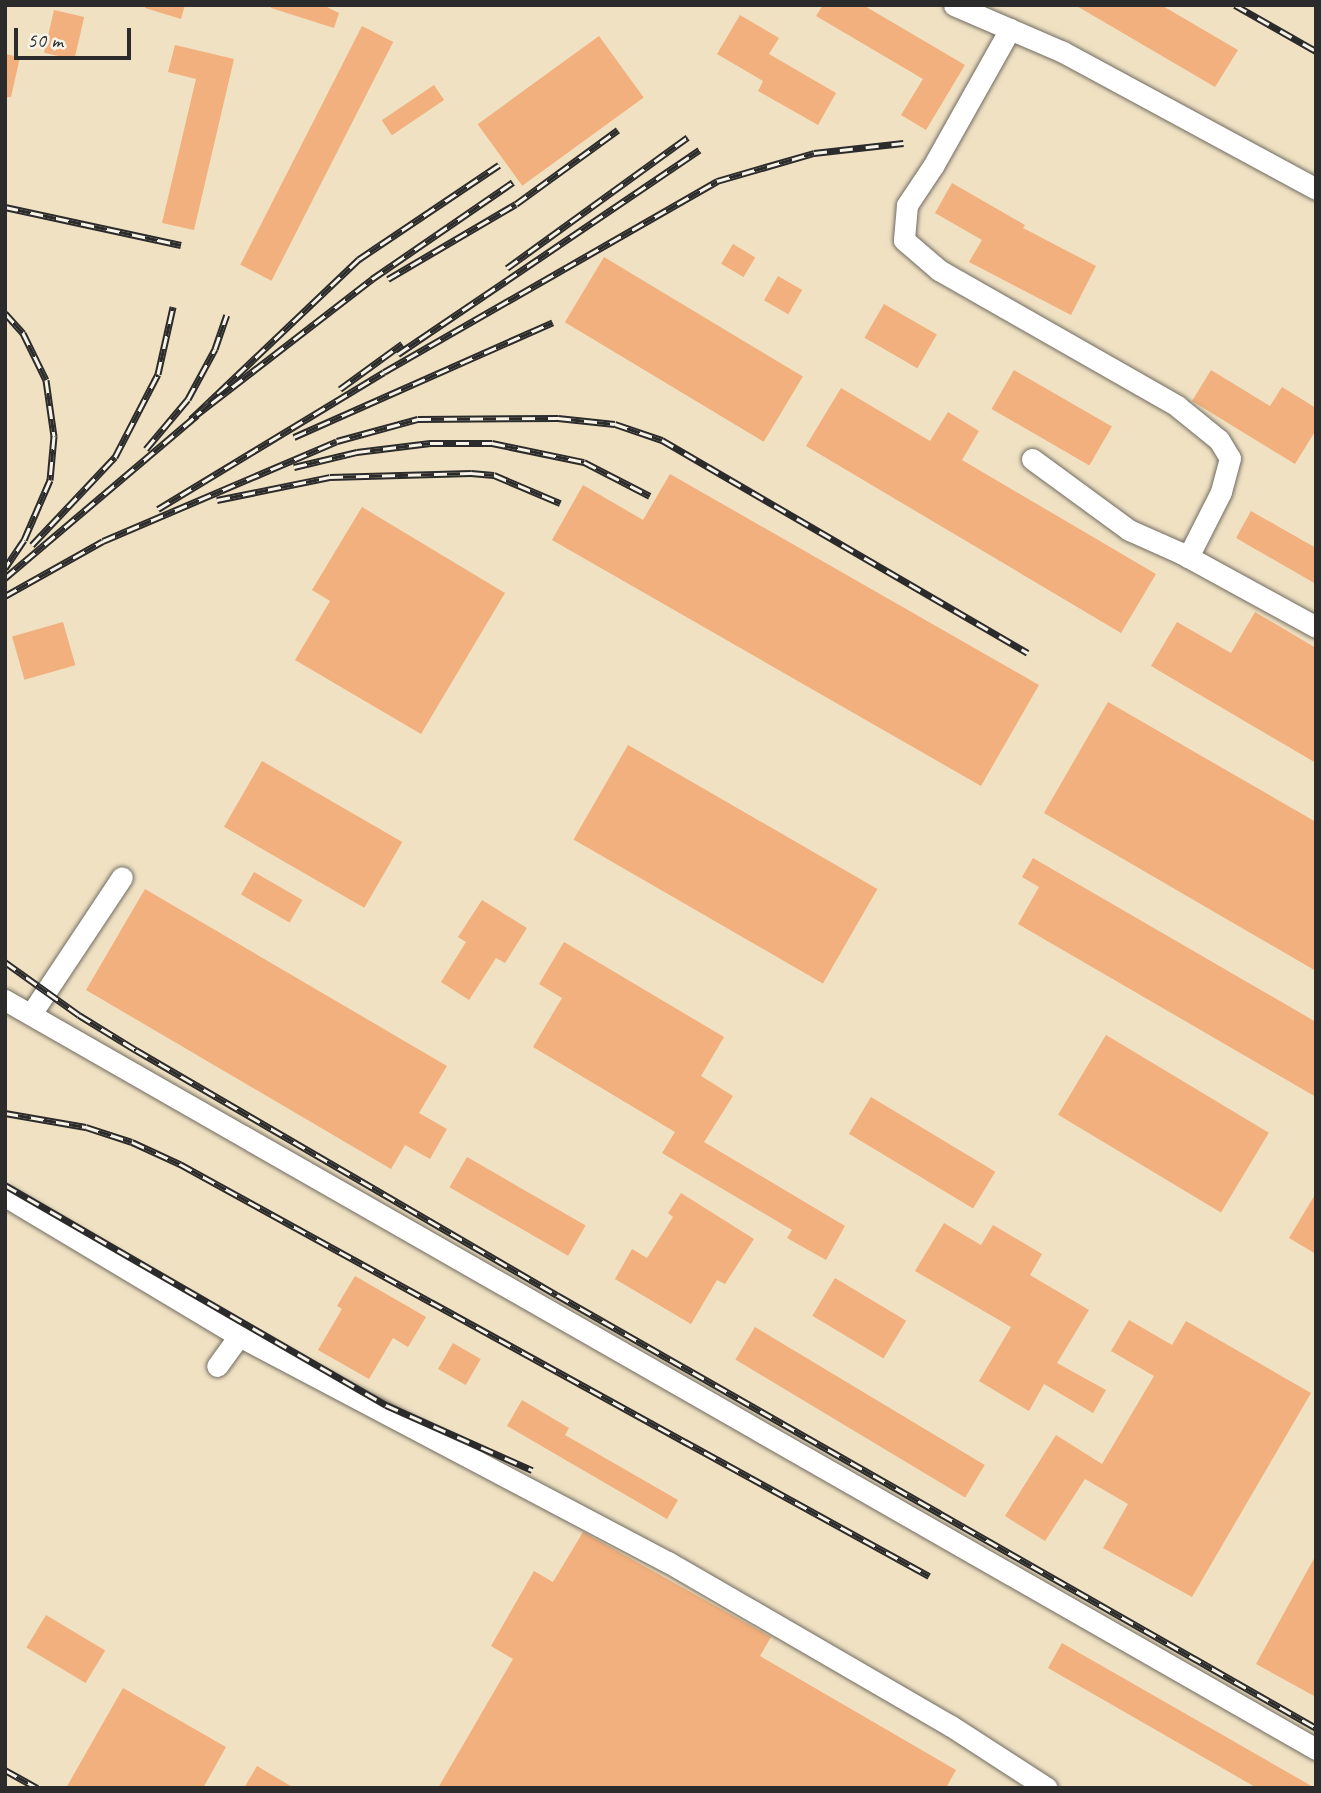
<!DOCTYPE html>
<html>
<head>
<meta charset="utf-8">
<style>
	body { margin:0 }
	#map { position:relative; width:1321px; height:1793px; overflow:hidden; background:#f0e1c3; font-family:Caveat,sans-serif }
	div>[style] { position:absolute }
	.building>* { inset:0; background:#f1b07d; transform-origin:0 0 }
	.roads { filter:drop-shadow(0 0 2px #706b60) drop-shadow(0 0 2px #706b60) }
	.minor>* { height:21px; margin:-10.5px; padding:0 10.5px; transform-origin:10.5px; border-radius:10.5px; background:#fff }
	.rail>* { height:7px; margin-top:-3.5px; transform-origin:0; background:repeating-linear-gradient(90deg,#f7f3e8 0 13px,#2b2b2b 0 26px); box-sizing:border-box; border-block:2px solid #2b2b2b }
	span { translate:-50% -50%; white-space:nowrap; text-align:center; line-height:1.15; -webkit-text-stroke:5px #f7f3e8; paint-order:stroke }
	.frame { position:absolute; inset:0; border:7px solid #2b2b2b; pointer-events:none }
	.scale { position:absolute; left:14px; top:28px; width:117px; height:32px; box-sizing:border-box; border:4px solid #2b2b2b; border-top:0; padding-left:9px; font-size:21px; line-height:24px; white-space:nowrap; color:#2b2b2b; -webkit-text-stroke:5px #f7f3e8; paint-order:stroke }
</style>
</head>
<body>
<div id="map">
	<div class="building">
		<div style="clip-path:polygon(146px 5px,185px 5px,181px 19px,145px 8px)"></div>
		<div style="clip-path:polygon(272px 5px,323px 5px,339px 13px,334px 28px,271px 8px)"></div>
		<div style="clip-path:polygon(823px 5px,863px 5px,965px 65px,926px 130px,901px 115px,923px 79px,816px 16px)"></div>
		<div style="clip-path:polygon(1075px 5px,1161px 5px,1238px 50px,1215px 87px)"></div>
		<div style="left:54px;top:10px;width:31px;height:44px;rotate:13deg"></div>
		<div style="clip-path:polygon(740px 15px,779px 38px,769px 54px,836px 93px,818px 125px,758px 91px,763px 81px,717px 54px)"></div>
		<div style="left:362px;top:26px;width:35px;height:268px;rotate:27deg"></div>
		<div style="left:599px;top:36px;width:76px;height:150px;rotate:54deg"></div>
		<div style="clip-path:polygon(175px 45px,234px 59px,194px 230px,162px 223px,196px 79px,168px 72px)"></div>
		<div style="clip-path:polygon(5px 54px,20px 57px,11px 97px,5px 97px)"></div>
		<div style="left:434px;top:85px;width:18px;height:63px;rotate:56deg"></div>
		<div style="clip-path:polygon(952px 183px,1025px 225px,1023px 228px,1096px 266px,1071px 315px,969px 262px,982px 240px,935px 213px)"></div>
		<div style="left:733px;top:244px;width:26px;height:23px;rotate:31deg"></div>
		<div style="left:604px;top:257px;width:232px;height:76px;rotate:31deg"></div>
		<div style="left:778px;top:276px;width:28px;height:28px;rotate:30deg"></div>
		<div style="left:884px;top:304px;width:61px;height:39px;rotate:30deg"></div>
		<div style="left:1014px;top:370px;width:113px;height:45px;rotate:30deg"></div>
		<div style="clip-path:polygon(1211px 370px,1270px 406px,1282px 387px,1316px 408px,1316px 430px,1295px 464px,1192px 401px)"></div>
		<div style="clip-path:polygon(841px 388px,930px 441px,948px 412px,979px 431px,962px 460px,1156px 574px,1121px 633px,806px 446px)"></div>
		<div style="clip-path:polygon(670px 474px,1039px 685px,981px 786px,552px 540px,583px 485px,643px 520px)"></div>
		<div style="clip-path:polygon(362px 507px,505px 593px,421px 734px,295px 660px,330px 601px,312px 590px)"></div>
		<div style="clip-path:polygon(1251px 511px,1316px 548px,1316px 584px,1236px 538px)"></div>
		<div style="clip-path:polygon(1255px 612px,1316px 648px,1316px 763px,1151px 666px,1177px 622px,1231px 653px)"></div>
		<div style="left:63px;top:622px;width:45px;height:53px;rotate:74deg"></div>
		<div style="clip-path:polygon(1108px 702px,1316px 822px,1316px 971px,1044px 813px)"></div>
		<div style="left:628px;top:745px;width:288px;height:109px;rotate:30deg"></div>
		<div style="left:262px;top:761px;width:162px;height:76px;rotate:30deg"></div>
		<div style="clip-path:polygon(1033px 858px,1316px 1022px,1316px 1097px,1018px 924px,1039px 887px,1022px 877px)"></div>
		<div style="left:254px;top:872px;width:56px;height:26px;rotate:30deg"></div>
		<div style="clip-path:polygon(145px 889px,447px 1066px,419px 1113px,447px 1129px,430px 1159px,405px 1145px,391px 1169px,86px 990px)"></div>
		<div style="clip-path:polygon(482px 900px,527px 928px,505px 963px,496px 958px,469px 1000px,441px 982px,466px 942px,458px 937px)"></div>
		<div style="clip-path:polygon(564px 942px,724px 1037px,701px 1076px,733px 1096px,704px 1142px,845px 1226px,826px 1260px,787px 1238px,792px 1230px,662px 1153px,675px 1132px,533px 1047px,562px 998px,539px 984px)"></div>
		<div style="left:1106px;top:1035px;width:190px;height:93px;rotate:31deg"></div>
		<div style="left:871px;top:1097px;width:145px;height:43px;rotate:31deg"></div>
		<div style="left:467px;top:1157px;width:137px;height:35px;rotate:30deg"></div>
		<div style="clip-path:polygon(681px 1193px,754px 1239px,725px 1284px,717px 1280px,691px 1324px,615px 1279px,632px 1249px,647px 1258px,673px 1217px,668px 1213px)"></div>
		<div style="clip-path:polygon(1316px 1193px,1316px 1254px,1289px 1238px)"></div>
		<div style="clip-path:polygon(944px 1223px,981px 1245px,993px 1225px,1042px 1254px,1030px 1275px,1089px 1310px,1057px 1363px,1106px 1390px,1093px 1413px,1044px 1384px,1029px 1411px,979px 1381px,1011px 1327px,915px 1271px)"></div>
		<div style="clip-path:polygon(355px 1276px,426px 1317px,408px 1347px,393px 1338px,369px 1379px,318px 1350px,342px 1309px,337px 1306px)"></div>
		<div style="left:835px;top:1278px;width:83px;height:44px;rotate:31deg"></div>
		<div style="clip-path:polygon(1129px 1320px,1172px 1345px,1186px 1321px,1311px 1393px,1192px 1597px,1103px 1548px,1128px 1504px,1085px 1479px,1045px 1541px,1005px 1516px,1056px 1435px,1102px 1464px,1154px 1376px,1111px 1351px)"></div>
		<div style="left:755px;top:1327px;width:268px;height:38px;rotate:31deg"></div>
		<div style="left:453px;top:1343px;width:32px;height:30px;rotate:30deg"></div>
		<div style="clip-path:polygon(522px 1400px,569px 1428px,565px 1435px,678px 1500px,667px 1519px,507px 1426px)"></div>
		<div style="clip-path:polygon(583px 1532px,771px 1637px,760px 1656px,956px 1770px,946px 1788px,438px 1788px,513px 1659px,491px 1646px,534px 1571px,553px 1582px)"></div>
		<div style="clip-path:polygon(1316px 1555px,1316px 1697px,1256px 1664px)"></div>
		<div style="left:46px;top:1615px;width:69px;height:38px;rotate:31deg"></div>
		<div style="clip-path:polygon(1062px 1643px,1315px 1788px,1257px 1788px,1048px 1668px)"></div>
		<div style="clip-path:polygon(123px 1688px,226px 1747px,203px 1788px,66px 1788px)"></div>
		<div style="clip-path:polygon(257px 1766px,294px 1788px,244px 1788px)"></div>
	</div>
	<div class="roads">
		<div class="minor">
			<div style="left:954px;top:5px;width:119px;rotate:23.3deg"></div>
			<div style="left:1063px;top:52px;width:288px;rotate:28.4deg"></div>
			<div style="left:1010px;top:29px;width:157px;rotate:119.3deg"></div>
			<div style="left:933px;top:166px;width:47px;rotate:123.7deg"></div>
			<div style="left:907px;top:205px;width:35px;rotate:95deg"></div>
			<div style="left:904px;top:240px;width:46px;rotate:40.6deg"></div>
			<div style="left:939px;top:270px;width:274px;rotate:29.7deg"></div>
			<div style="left:1177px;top:406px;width:54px;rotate:39deg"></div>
			<div style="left:1219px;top:440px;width:21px;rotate:59deg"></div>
			<div style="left:1230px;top:458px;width:35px;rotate:105deg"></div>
			<div style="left:1221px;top:492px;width:73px;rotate:116.9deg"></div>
			<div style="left:1032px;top:459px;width:120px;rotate:36.2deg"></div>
			<div style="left:1129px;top:530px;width:57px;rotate:23.9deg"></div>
			<div style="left:1181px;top:553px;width:154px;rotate:28.7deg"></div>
			<div style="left:5px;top:1000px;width:1510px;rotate:29.74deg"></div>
			<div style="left:31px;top:1014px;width:164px;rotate:-56.4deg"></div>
			<div style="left:5px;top:1196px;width:273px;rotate:30.9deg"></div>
			<div style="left:239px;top:1336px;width:37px;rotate:126deg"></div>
			<div style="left:239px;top:1336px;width:485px;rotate:27.8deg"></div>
			<div style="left:668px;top:1562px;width:327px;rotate:30.1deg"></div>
			<div style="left:951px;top:1726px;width:114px;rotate:32.9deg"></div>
		</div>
	</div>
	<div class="rail">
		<div style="left:1235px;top:5px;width:93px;rotate:29.6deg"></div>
		<div style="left:499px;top:165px;width:169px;rotate:146.1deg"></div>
		<div style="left:359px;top:259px;width:232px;rotate:136.4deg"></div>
		<div style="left:191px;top:419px;width:229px;rotate:-37.7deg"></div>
		<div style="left:372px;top:279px;width:171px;rotate:-34.5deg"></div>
		<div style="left:5px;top:207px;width:180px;rotate:12.2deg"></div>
		<div style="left:507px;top:268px;width:223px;rotate:-35.9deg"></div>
		<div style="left:388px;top:279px;width:148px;rotate:-30.4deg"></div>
		<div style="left:516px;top:204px;width:126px;rotate:-36deg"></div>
		<div style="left:5px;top:313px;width:27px;rotate:48deg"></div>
		<div style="left:23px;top:333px;width:52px;rotate:63.9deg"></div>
		<div style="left:46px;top:380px;width:57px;rotate:81.9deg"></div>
		<div style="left:54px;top:436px;width:44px;rotate:95.2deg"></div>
		<div style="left:50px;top:480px;width:65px;rotate:113.4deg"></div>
		<div style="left:24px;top:540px;width:34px;rotate:124deg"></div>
		<div style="left:398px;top:354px;width:364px;rotate:-34.1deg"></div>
		<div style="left:340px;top:389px;width:77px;rotate:-36deg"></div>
		<div style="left:294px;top:437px;width:283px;rotate:-23.9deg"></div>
		<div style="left:146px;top:449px;width:65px;rotate:-50deg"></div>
		<div style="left:188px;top:399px;width:57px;rotate:-61.6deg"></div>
		<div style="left:215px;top:349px;width:36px;rotate:-71deg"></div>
		<div style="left:294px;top:467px;width:65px;rotate:-13.4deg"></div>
		<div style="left:357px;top:452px;width:74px;rotate:-7deg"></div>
		<div style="left:430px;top:443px;width:62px"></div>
		<div style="left:492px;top:443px;width:94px;rotate:11.7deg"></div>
		<div style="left:584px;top:462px;width:74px;rotate:27.3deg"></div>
		<div style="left:217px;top:500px;width:115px;rotate:-11.5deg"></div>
		<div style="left:330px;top:477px;width:141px;rotate:-1.6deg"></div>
		<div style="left:471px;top:473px;width:23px;rotate:5deg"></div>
		<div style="left:494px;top:475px;width:72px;rotate:23deg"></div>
		<div style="left:158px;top:509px;width:264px;rotate:-31.2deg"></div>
		<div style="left:384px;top:372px;width:384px;rotate:-29.8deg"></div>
		<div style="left:717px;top:181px;width:101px;rotate:-16.1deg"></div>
		<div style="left:814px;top:153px;width:90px;rotate:-6.4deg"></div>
		<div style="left:32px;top:545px;width:121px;rotate:-46.7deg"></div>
		<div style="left:115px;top:457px;width:93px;rotate:-62.6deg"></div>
		<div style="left:158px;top:374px;width:69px;rotate:-77.4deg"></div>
		<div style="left:5px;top:578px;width:252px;rotate:-40.3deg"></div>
		<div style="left:5px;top:596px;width:112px;rotate:-29.3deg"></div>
		<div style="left:103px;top:541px;width:254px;rotate:-23.1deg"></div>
		<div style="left:337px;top:441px;width:84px;rotate:-15.2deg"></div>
		<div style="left:418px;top:419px;width:140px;rotate:-0.4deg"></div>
		<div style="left:558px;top:418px;width:57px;rotate:6deg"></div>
		<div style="left:615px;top:424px;width:50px;rotate:18.8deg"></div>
		<div style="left:662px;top:440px;width:423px;rotate:30.2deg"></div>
		<div style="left:5px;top:962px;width:91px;rotate:35.6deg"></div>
		<div style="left:79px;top:1015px;width:67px;rotate:31.6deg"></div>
		<div style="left:136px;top:1050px;width:487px;rotate:30.2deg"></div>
		<div style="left:557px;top:1295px;width:874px;rotate:29.7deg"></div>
		<div style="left:5px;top:1113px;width:82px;rotate:9.8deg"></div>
		<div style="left:86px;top:1127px;width:48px;rotate:18.1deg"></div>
		<div style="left:132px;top:1142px;width:53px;rotate:24.6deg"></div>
		<div style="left:180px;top:1164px;width:855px;rotate:28.81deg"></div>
		<div style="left:5px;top:1185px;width:440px;rotate:30deg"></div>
		<div style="left:386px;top:1405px;width:160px;rotate:24deg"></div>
		<div style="left:5px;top:1770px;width:37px;rotate:29deg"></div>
	</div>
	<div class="frame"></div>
	<div class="scale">50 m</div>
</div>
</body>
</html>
